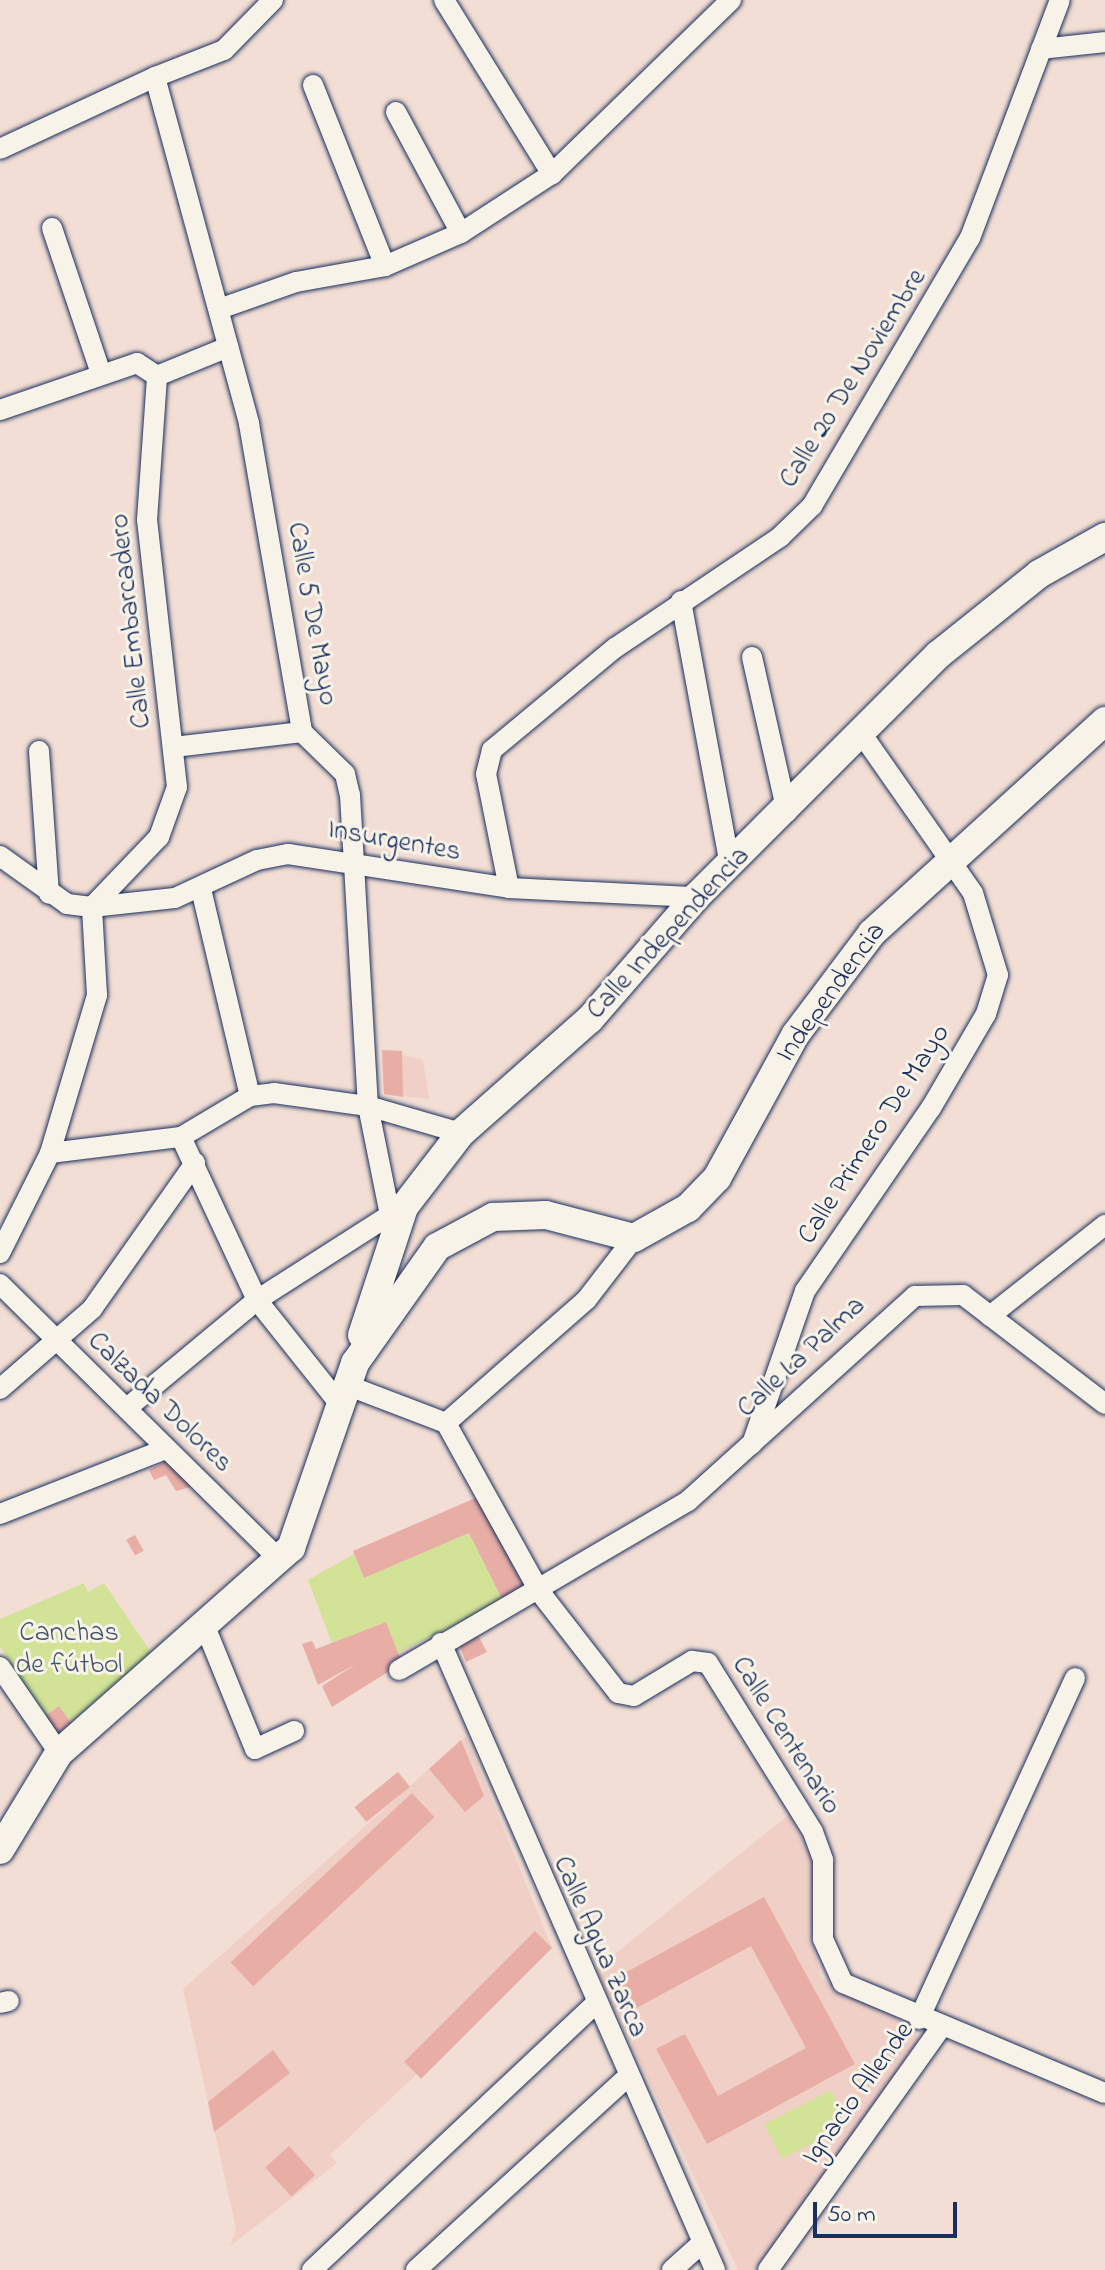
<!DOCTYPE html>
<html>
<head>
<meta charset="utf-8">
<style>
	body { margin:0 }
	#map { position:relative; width:1105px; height:2270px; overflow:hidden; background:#f2ded4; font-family:"Indie Flower",sans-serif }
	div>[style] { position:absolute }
	.built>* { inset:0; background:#efcfc6 }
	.green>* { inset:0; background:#d2e296; transform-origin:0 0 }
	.building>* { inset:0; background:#e8ada5; transform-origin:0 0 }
	.roads { filter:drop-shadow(0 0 2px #1b2f5e) drop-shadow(0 0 2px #1b2f5e) }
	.street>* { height:20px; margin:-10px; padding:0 10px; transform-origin:10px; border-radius:10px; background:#f7f3e8 }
	.secondary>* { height:28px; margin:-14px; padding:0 14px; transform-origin:14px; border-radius:14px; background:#f7f3e8 }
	span { translate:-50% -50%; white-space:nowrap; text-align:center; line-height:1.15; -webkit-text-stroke:6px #f7f3e8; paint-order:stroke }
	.street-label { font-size:28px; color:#1b2f5e }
	.park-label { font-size:28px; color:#405369 }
	.scale { position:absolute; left:813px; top:2202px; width:144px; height:36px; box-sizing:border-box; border:4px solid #1b2f5e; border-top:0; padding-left:10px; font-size:24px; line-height:28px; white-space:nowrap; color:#1b2f5e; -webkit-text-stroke:6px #f7f3e8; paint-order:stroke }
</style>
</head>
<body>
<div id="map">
	<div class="built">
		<div style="clip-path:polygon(382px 1050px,423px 1060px,429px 1099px,384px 1094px)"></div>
		<div style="clip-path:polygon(466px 1736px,552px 1948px,330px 2155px,337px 2163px,230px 2246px,236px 2228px,183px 1989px)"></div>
		<div style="clip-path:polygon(790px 1814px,814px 1862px,811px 1937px,821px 1978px,914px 2027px,919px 2044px,755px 2270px,738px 2270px,596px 1969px)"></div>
	</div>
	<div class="green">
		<div style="clip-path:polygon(469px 1533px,503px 1601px,398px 1653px,385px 1622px,332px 1643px,308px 1580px,354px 1554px,364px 1578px)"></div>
		<div style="clip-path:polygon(84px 1583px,88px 1592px,104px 1583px,152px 1654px,71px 1723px,59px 1706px,43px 1718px,0 1646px,0 1619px)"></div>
		<div style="left:831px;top:2090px;width:39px;height:75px;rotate:63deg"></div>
	</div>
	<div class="building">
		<div style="clip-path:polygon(382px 1050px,402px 1051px,403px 1097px,384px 1094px)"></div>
		<div style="clip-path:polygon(169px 1460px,194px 1486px,176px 1491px,166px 1475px,154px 1480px,149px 1470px)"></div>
		<div style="clip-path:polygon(480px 1496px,528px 1588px,503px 1601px,469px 1533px,364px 1578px,353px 1551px)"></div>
		<div style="left:135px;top:1535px;width:18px;height:10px;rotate:61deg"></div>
		<div style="clip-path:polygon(386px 1622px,402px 1663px,332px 1707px,322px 1686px,356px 1664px,318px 1685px,302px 1644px,312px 1641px,316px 1649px)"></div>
		<div style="clip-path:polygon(475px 1630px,487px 1652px,466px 1662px,457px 1639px)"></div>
		<div style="clip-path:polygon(59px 1706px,71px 1723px,54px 1737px,43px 1718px)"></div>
		<div style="clip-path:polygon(461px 1740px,484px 1796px,465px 1812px,429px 1769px)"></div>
		<div style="left:398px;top:1772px;width:19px;height:56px;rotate:51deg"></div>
		<div style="left:412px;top:1793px;width:33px;height:248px;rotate:47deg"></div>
		<div style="clip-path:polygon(764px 1897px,855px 2064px,707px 2144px,656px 2049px,685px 2034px,718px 2096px,806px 2048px,751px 1946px,627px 2013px,610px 1981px)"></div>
		<div style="left:535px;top:1931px;width:24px;height:185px;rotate:45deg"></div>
		<div style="clip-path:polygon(273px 2050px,290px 2073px,214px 2132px,208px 2102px)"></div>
		<div style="left:289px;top:2146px;width:39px;height:32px;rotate:48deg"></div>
	</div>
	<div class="roads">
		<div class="street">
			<div style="left:273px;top:0;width:70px;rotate:134.4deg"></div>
			<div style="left:224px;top:50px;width:74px;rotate:158.6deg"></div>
			<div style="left:155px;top:77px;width:360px;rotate:74.8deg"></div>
			<div style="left:249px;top:424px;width:313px;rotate:80.2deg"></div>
			<div style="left:302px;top:732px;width:60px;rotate:44.3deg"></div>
			<div style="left:345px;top:774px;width:22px;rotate:77deg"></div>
			<div style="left:350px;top:795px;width:312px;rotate:86.7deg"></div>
			<div style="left:368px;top:1106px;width:111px;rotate:78.6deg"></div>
			<div style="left:444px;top:0;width:205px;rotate:58.2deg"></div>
			<div style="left:1041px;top:49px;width:64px;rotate:-6.2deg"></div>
			<div style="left:313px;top:85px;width:195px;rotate:68.3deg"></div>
			<div style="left:396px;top:112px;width:137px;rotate:61.8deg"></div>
			<div style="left:0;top:149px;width:171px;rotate:-24.9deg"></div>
			<div style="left:52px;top:228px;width:151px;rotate:71.4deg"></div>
			<div style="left:222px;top:308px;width:78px;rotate:-19.4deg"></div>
			<div style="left:296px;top:282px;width:90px;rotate:-10.2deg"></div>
			<div style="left:385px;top:266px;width:83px;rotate:-23.5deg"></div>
			<div style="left:461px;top:233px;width:108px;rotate:-33deg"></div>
			<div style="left:552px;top:174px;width:250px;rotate:-44.2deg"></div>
			<div style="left:0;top:410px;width:145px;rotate:-18.9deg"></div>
			<div style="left:137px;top:363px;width:24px;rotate:33deg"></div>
			<div style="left:681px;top:601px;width:269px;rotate:79.5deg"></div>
			<div style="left:752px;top:657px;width:159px;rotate:77.3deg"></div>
			<div style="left:174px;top:747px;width:129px;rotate:-6.7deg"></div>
			<div style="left:39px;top:751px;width:143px;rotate:86deg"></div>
			<div style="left:0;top:856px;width:82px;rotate:35.6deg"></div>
			<div style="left:67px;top:904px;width:25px;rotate:7deg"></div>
			<div style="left:92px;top:907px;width:83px;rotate:-6.2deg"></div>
			<div style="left:175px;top:898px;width:90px;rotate:-24.9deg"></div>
			<div style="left:257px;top:860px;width:32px;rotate:-11deg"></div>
			<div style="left:288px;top:854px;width:224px;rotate:8.7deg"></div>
			<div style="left:509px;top:888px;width:187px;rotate:2.8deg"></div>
			<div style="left:509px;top:888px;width:116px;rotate:-101.4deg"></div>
			<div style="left:486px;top:774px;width:25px;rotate:-76deg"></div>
			<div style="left:492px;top:750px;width:160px;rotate:-39.7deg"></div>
			<div style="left:615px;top:648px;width:199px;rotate:-33.9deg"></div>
			<div style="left:780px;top:537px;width:45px;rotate:-44.1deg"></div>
			<div style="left:812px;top:506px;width:311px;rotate:-59.5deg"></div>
			<div style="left:970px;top:238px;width:254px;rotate:-69.3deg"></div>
			<div style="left:201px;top:889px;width:213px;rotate:76.7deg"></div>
			<div style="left:92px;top:907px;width:97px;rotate:-46.3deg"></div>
			<div style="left:159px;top:837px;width:53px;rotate:-70.2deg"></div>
			<div style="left:177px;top:787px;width:269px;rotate:-96.4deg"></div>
			<div style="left:147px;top:520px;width:144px;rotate:-86deg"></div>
			<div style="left:157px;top:376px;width:77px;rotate:-22.2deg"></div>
			<div style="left:181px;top:1137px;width:80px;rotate:-30.7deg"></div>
			<div style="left:250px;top:1096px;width:24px;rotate:-7deg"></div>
			<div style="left:274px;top:1093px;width:95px;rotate:7.9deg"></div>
			<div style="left:368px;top:1106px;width:97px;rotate:16.2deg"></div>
			<div style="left:50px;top:1153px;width:132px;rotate:-7deg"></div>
			<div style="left:181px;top:1137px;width:180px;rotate:65deg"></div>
			<div style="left:257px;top:1300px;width:137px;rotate:51.5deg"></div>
			<div style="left:0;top:1253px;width:112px;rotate:-63.4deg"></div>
			<div style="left:50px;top:1153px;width:165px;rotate:-73.4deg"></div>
			<div style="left:97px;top:995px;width:88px;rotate:-93.3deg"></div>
			<div style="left:0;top:1284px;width:393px;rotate:44.6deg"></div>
			<div style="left:990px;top:1316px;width:147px;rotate:-38.4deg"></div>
			<div style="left:349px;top:1386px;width:104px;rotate:20.9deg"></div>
			<div style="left:446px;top:1423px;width:192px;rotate:61deg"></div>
			<div style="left:539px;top:1591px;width:129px;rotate:52.2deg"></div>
			<div style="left:618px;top:1693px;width:16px;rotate:11deg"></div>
			<div style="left:634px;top:1696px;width:68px;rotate:-31.1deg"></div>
			<div style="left:692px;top:1661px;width:16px;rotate:7deg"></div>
			<div style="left:708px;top:1663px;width:199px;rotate:58.1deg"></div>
			<div style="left:813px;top:1832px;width:30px;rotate:70deg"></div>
			<div style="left:823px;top:1860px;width:79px;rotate:90deg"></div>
			<div style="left:823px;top:1939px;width:48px;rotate:65.6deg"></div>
			<div style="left:843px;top:1983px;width:284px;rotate:22.8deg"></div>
			<div style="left:0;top:1389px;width:122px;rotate:-41deg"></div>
			<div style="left:92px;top:1309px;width:179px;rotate:-54.8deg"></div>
			<div style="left:127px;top:1408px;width:169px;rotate:-39.7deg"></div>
			<div style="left:257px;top:1300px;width:171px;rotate:-32.6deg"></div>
			<div style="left:446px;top:1423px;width:188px;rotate:-41.3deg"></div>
			<div style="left:587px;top:1299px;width:77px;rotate:-52.4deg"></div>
			<div style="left:752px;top:1444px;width:162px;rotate:-70.9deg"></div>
			<div style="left:805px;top:1291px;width:222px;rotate:-55.5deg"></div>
			<div style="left:931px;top:1108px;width:109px;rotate:-59.7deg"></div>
			<div style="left:986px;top:1014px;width:41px;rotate:-72.9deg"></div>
			<div style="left:998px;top:975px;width:86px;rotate:-107deg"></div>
			<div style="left:973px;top:893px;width:195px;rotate:-125deg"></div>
			<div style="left:0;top:1514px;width:178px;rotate:-21.4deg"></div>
			<div style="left:204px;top:1624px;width:135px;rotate:67.8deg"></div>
			<div style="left:255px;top:1749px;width:43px;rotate:-24.8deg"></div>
			<div style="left:441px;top:1643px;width:684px;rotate:66.39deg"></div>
			<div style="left:0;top:1667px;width:104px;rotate:55.5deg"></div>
			<div style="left:399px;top:1670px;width:335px;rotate:-30.3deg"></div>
			<div style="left:688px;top:1501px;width:306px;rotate:-42.1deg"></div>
			<div style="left:915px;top:1296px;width:48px;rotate:-1.2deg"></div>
			<div style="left:963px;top:1295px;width:179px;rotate:37.5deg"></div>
			<div style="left:0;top:2003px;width:9px;rotate:-13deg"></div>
			<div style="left:919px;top:2019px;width:375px;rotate:-65.4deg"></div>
			<div style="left:312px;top:2270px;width:387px;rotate:-43.2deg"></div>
			<div style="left:416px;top:2270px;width:285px;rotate:-42.4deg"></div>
			<div style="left:672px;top:2270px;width:40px;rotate:-42deg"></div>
			<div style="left:768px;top:2270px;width:296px;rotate:-54.5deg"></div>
		</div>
		<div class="secondary">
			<div style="left:362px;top:1335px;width:135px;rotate:-71.8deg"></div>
			<div style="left:404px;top:1207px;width:93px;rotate:-52.4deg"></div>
			<div style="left:461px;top:1133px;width:172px;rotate:-41.5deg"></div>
			<div style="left:590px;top:1019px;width:162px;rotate:-49deg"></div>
			<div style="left:696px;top:897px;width:342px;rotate:-45deg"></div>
			<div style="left:938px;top:655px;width:129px;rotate:-38.7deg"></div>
			<div style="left:1039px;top:574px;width:76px;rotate:-29.3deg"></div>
			<div style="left:0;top:1850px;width:114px;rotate:-58.7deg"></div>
			<div style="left:59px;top:1753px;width:310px;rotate:-41.5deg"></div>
			<div style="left:291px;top:1548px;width:196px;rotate:-70.9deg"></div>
			<div style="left:355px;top:1363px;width:142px;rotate:-54.7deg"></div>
			<div style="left:437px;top:1247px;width:64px;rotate:-28.2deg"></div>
			<div style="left:493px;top:1217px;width:53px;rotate:-2.2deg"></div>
			<div style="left:546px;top:1215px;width:91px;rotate:14.6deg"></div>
			<div style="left:634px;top:1238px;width:62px;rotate:-29.1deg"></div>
			<div style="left:688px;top:1208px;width:42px;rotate:-46deg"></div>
			<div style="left:717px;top:1178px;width:164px;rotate:-61.3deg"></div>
			<div style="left:796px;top:1034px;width:126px;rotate:-53deg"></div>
			<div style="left:872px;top:933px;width:315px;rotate:-42.3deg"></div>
		</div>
	</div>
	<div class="street-label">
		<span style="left:854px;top:379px;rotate:-58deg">Calle 20 De Noviembre</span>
		<span style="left:311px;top:614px;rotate:80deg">Calle 5 De Mayo</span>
		<span style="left:132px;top:621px;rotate:-96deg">Calle Embarcadero</span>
		<span style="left:394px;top:842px;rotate:10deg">Insurgentes</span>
		<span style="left:669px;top:934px;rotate:-47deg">Calle Independencia</span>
		<span style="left:832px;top:993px;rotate:-54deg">Independencia</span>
		<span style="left:875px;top:1135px;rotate:-57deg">Calle Primero De Mayo</span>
		<span style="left:802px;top:1358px;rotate:-43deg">Calle La Palma</span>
		<span style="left:159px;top:1403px;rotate:44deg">Calzada Dolores</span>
		<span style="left:785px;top:1736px;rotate:58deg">Calle Centenario</span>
		<span style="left:599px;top:1947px;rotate:66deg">Calle Agua Zarca</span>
		<span style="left:859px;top:2094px;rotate:-54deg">Ignacio Allende</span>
	</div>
	<div class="park-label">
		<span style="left:69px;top:1650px">Canchas<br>de fútbol</span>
	</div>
	<div class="scale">50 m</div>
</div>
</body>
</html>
